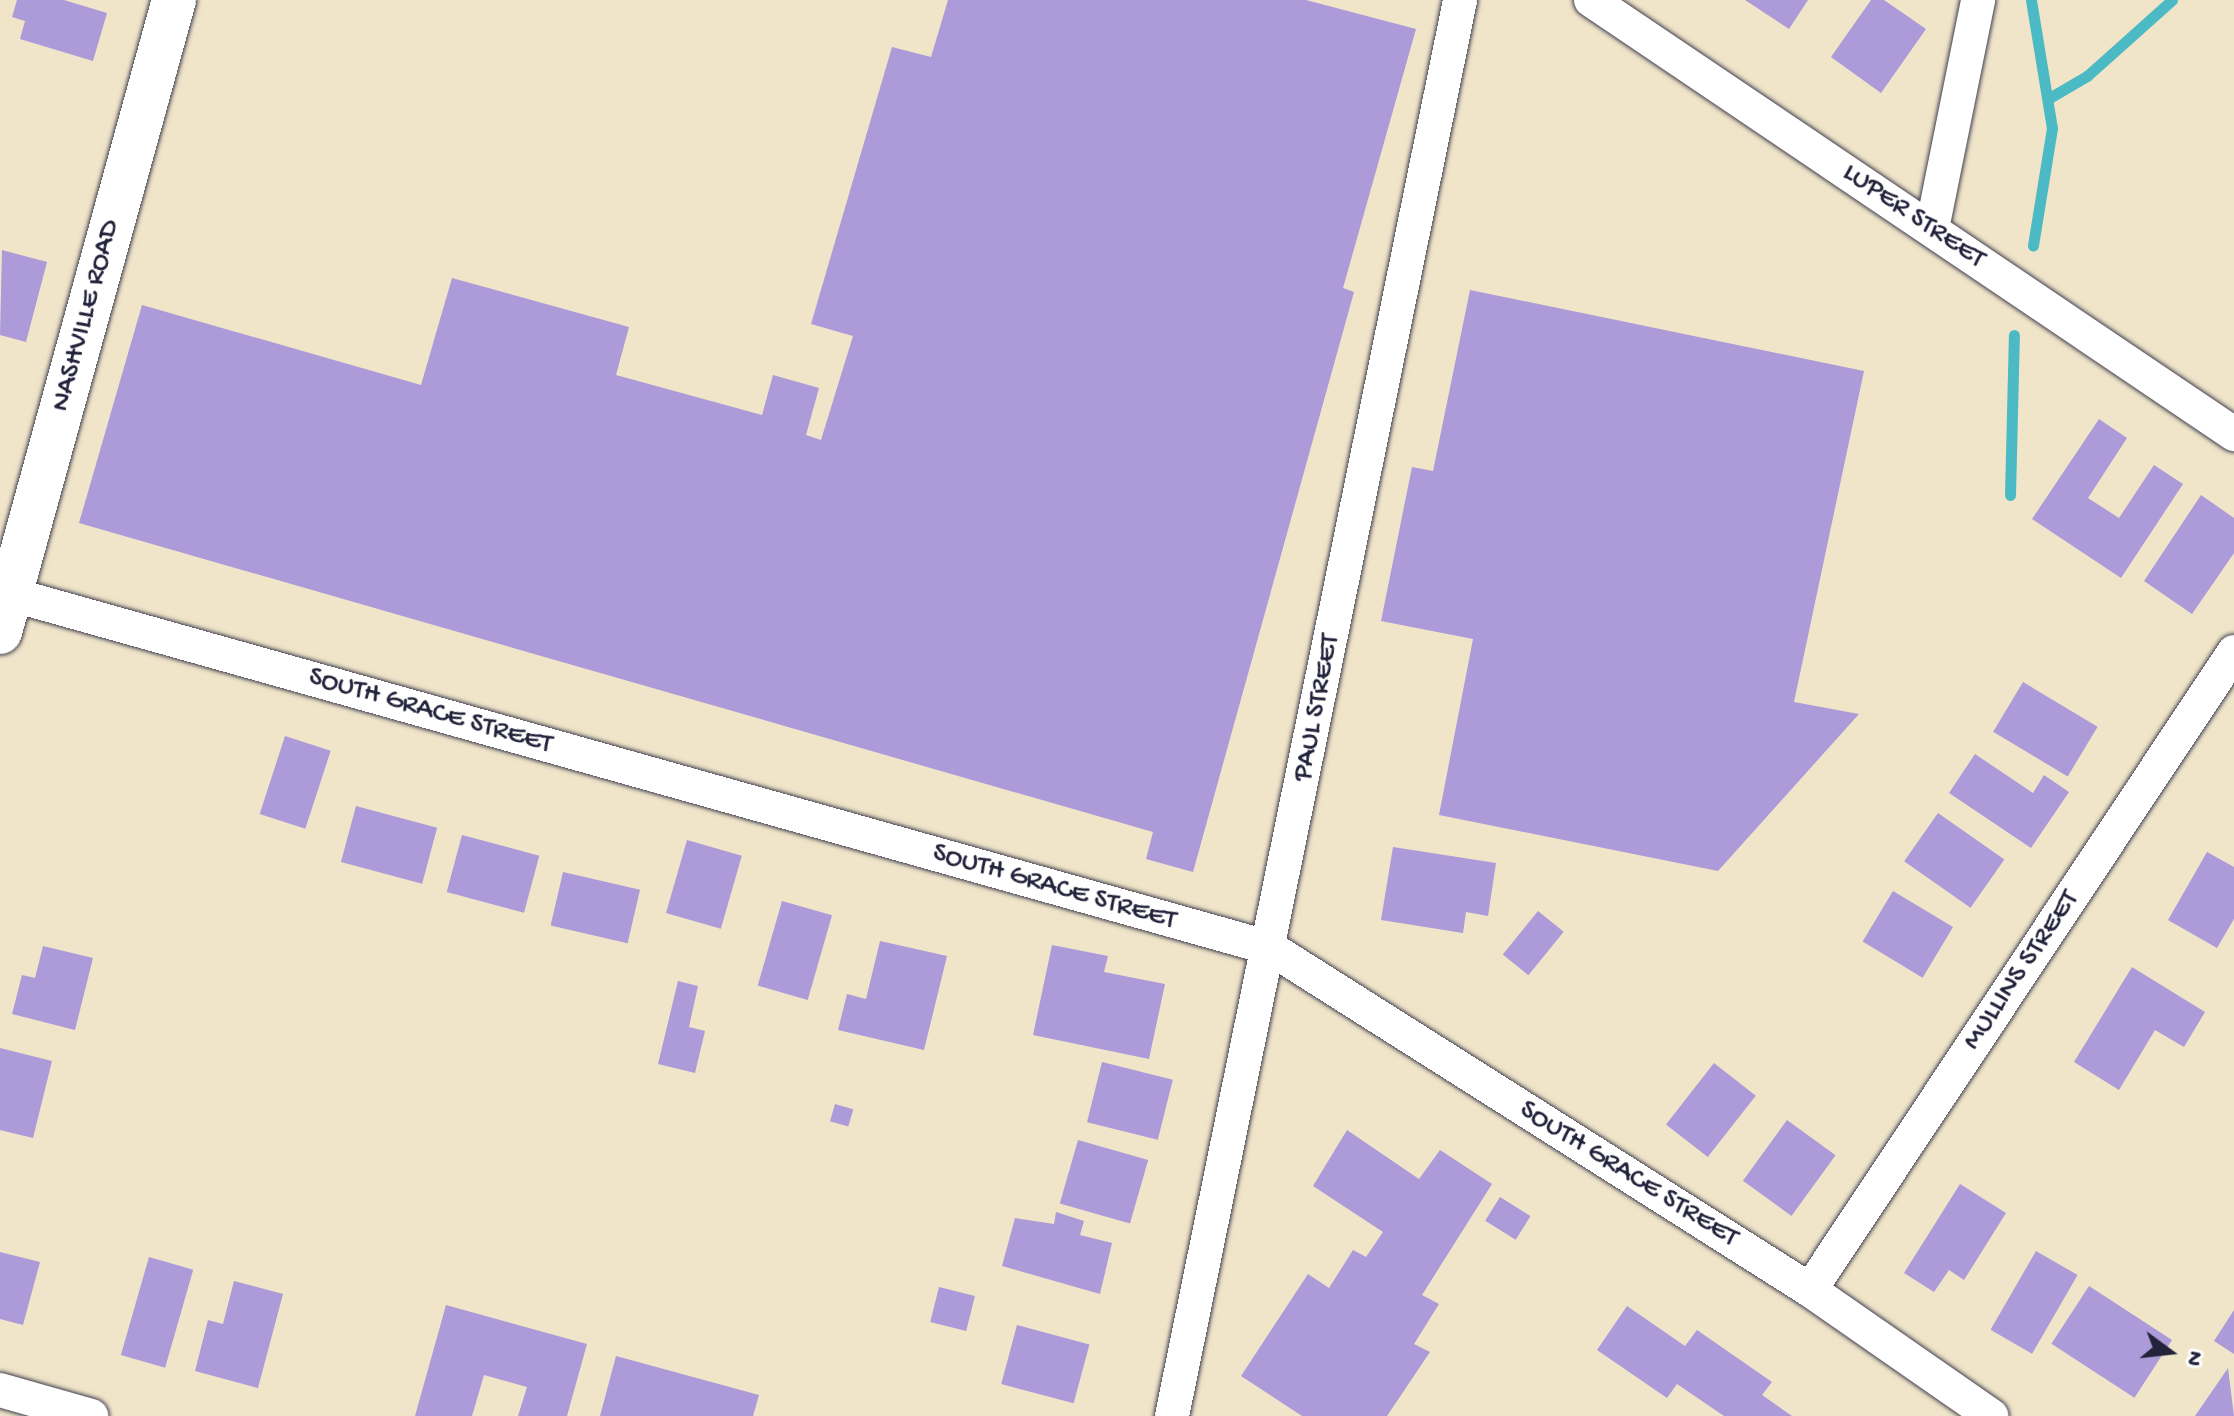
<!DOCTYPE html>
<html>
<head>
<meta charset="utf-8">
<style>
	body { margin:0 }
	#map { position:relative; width:2234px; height:1416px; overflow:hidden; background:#f0e5c9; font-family:"Gochi Hand",sans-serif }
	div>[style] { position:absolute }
	.stream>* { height:11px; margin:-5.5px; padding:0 5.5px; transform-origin:5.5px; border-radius:5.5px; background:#4cbac4 }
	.building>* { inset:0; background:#ac9ad9; transform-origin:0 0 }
	.roads { filter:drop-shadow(0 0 2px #413f50) drop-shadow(0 0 2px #413f50) }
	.street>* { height:34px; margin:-17px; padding:0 17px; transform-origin:17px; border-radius:17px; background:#fff }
	.secondary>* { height:44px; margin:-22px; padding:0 22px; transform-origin:22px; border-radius:22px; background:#fff }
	span { translate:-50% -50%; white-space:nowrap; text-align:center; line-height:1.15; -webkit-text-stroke:7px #fff; paint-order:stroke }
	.street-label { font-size:28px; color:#22223b }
	.north { position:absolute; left:2130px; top:1312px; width:80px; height:80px; -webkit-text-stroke:6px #fff; paint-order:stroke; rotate:105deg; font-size:22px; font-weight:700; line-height:32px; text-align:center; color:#22223b }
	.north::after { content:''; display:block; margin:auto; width:28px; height:36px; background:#22223b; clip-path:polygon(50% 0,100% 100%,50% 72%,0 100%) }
</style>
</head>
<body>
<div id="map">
	<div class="stream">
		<div style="left:2031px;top:0;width:130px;rotate:80.7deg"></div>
		<div style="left:2052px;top:128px;width:119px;rotate:99.2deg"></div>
		<div style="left:2051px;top:97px;width:42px;rotate:-30.3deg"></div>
		<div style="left:2087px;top:76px;width:114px;rotate:-41.8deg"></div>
		<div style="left:2010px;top:495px;width:160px;rotate:-88.6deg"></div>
	</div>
	<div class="building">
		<div style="clip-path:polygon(17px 0,64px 0,107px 13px,93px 61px,20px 39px,25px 21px,12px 17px)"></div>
		<div style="clip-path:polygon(948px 0,1306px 0,1416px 29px,1343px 288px,1354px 292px,1193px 872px,1146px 859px,1153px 832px,79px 523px,142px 305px,421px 385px,452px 278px,629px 327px,616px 375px,762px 415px,773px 375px,819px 388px,806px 435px,821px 440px,853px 336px,811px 324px,892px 47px,931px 57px)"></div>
		<div style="clip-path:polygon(1745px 0,1808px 0,1789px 29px)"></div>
		<div style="clip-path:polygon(1871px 0,1884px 0,1926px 29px,1881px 93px,1831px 57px)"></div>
		<div style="clip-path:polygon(2px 250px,47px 262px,26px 342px,0 335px)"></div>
		<div style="clip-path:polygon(1470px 290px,1864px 371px,1794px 702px,1859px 714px,1718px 871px,1439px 815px,1473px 639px,1381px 621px,1412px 467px,1433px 471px)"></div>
		<div style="clip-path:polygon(2099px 419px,2127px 438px,2088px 498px,2119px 518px,2154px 465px,2183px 484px,2121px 578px,2032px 519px)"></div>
		<div style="clip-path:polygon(2201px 495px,2234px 518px,2234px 553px,2192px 614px,2144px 581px)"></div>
		<div style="left:2023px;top:682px;width:87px;height:58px;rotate:31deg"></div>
		<div style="left:285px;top:736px;width:48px;height:82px;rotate:18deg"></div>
		<div style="clip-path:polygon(1975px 754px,2033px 793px,2044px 775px,2069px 792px,2031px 848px,1949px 793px)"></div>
		<div style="left:356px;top:806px;width:84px;height:58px;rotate:15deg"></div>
		<div style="left:1938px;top:813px;width:81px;height:59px;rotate:35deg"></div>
		<div style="left:462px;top:835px;width:80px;height:59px;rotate:15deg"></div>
		<div style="left:687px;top:840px;width:57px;height:76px;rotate:16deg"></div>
		<div style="clip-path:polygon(1393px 847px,1496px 863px,1488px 916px,1466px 912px,1463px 933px,1381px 920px)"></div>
		<div style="clip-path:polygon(2207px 852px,2234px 867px,2234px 919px,2217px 948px,2168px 920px)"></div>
		<div style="left:563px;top:872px;width:79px;height:55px;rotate:13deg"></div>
		<div style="left:1893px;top:891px;width:70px;height:59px;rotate:31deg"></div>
		<div style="left:782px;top:901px;width:52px;height:88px;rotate:16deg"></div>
		<div style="left:1538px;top:911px;width:33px;height:56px;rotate:39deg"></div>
		<div style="clip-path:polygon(880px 941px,947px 956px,924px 1050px,838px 1030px,847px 994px,866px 999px)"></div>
		<div style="clip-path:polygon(1052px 945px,1108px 956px,1104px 972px,1165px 984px,1149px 1059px,1033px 1035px)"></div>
		<div style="clip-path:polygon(43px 946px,93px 958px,75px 1030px,12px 1014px,22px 975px,35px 978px)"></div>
		<div style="clip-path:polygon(2132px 967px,2205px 1012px,2184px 1047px,2155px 1030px,2119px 1090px,2074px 1062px)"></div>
		<div style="clip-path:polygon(678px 981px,698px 986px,689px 1027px,705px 1031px,695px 1073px,658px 1064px)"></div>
		<div style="clip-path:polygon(0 1048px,52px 1061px,33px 1138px,0 1130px)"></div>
		<div style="left:1102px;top:1062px;width:73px;height:62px;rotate:14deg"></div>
		<div style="left:1714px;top:1063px;width:53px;height:78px;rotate:38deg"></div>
		<div style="left:835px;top:1104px;width:19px;height:18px;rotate:16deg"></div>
		<div style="left:1787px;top:1120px;width:60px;height:75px;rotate:36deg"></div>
		<div style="clip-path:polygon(1347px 1130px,1419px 1179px,1440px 1150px,1492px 1184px,1422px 1295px,1439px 1304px,1414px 1344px,1430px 1352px,1387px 1416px,1302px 1416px,1241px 1376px,1308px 1274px,1329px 1288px,1353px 1250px,1366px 1257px,1383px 1232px,1313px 1186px)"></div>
		<div style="left:1078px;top:1140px;width:73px;height:66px;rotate:16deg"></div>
		<div style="clip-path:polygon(1960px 1184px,2006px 1213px,1964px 1280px,1949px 1270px,1934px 1292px,1904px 1273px)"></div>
		<div style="left:1500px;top:1197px;width:36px;height:28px;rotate:32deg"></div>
		<div style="clip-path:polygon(1056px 1212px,1084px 1221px,1080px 1235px,1112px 1243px,1100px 1294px,1002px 1266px,1015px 1218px,1054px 1224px)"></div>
		<div style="left:2036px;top:1251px;width:48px;height:91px;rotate:30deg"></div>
		<div style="clip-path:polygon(0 1252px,40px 1262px,23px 1325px,0 1319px)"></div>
		<div style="left:149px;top:1257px;width:46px;height:102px;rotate:16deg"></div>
		<div style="clip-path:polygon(234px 1281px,283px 1294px,258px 1388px,195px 1371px,208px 1320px,223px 1324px)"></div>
		<div style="left:2089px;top:1286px;width:99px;height:69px;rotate:33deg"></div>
		<div style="left:939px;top:1287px;width:37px;height:36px;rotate:14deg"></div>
		<div style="clip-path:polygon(446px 1305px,587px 1344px,567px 1416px,518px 1416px,527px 1387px,484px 1375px,472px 1416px,415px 1416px)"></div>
		<div style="clip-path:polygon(1627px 1306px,1685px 1346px,1697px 1330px,1772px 1382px,1762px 1395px,1792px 1416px,1724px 1416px,1677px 1384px,1667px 1398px,1597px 1350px)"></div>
		<div style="clip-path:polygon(2234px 1310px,2234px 1354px,2214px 1341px)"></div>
		<div style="left:1017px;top:1325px;width:75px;height:61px;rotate:15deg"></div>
		<div style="clip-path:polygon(616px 1356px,759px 1395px,753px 1416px,600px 1416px)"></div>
		<div style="clip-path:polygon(2228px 1368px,2234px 1416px,2195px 1416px)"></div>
	</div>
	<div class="roads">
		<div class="street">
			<div style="left:1591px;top:0;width:776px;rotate:34.02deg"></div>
			<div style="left:1932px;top:229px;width:234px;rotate:-78.6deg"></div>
			<div style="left:10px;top:594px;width:1309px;rotate:15.69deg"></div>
			<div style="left:1270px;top:948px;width:639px;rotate:32.35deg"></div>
			<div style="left:1810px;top:1290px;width:221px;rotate:34.8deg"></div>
			<div style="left:1810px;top:1290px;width:766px;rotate:-56.39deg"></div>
			<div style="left:0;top:1390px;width:95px;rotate:15.9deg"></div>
			<div style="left:1172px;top:1416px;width:1445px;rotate:-78.5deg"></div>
		</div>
		<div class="secondary">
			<div style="left:0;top:632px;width:656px;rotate:-74.61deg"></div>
		</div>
	</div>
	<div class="street-label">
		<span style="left:1913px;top:217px;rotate:34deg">LUPER STREET</span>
		<span style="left:87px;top:316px;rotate:-75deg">NASHVILLE ROAD</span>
		<span style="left:1318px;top:708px;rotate:-79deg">PAUL STREET</span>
		<span style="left:430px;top:712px;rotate:16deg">SOUTH GRACE STREET</span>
		<span style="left:1054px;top:888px;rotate:16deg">SOUTH GRACE STREET</span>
		<span style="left:2022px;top:971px;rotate:-56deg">MULLINS STREET</span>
		<span style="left:1628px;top:1175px;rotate:32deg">SOUTH GRACE STREET</span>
	</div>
	<div class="north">N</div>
</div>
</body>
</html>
